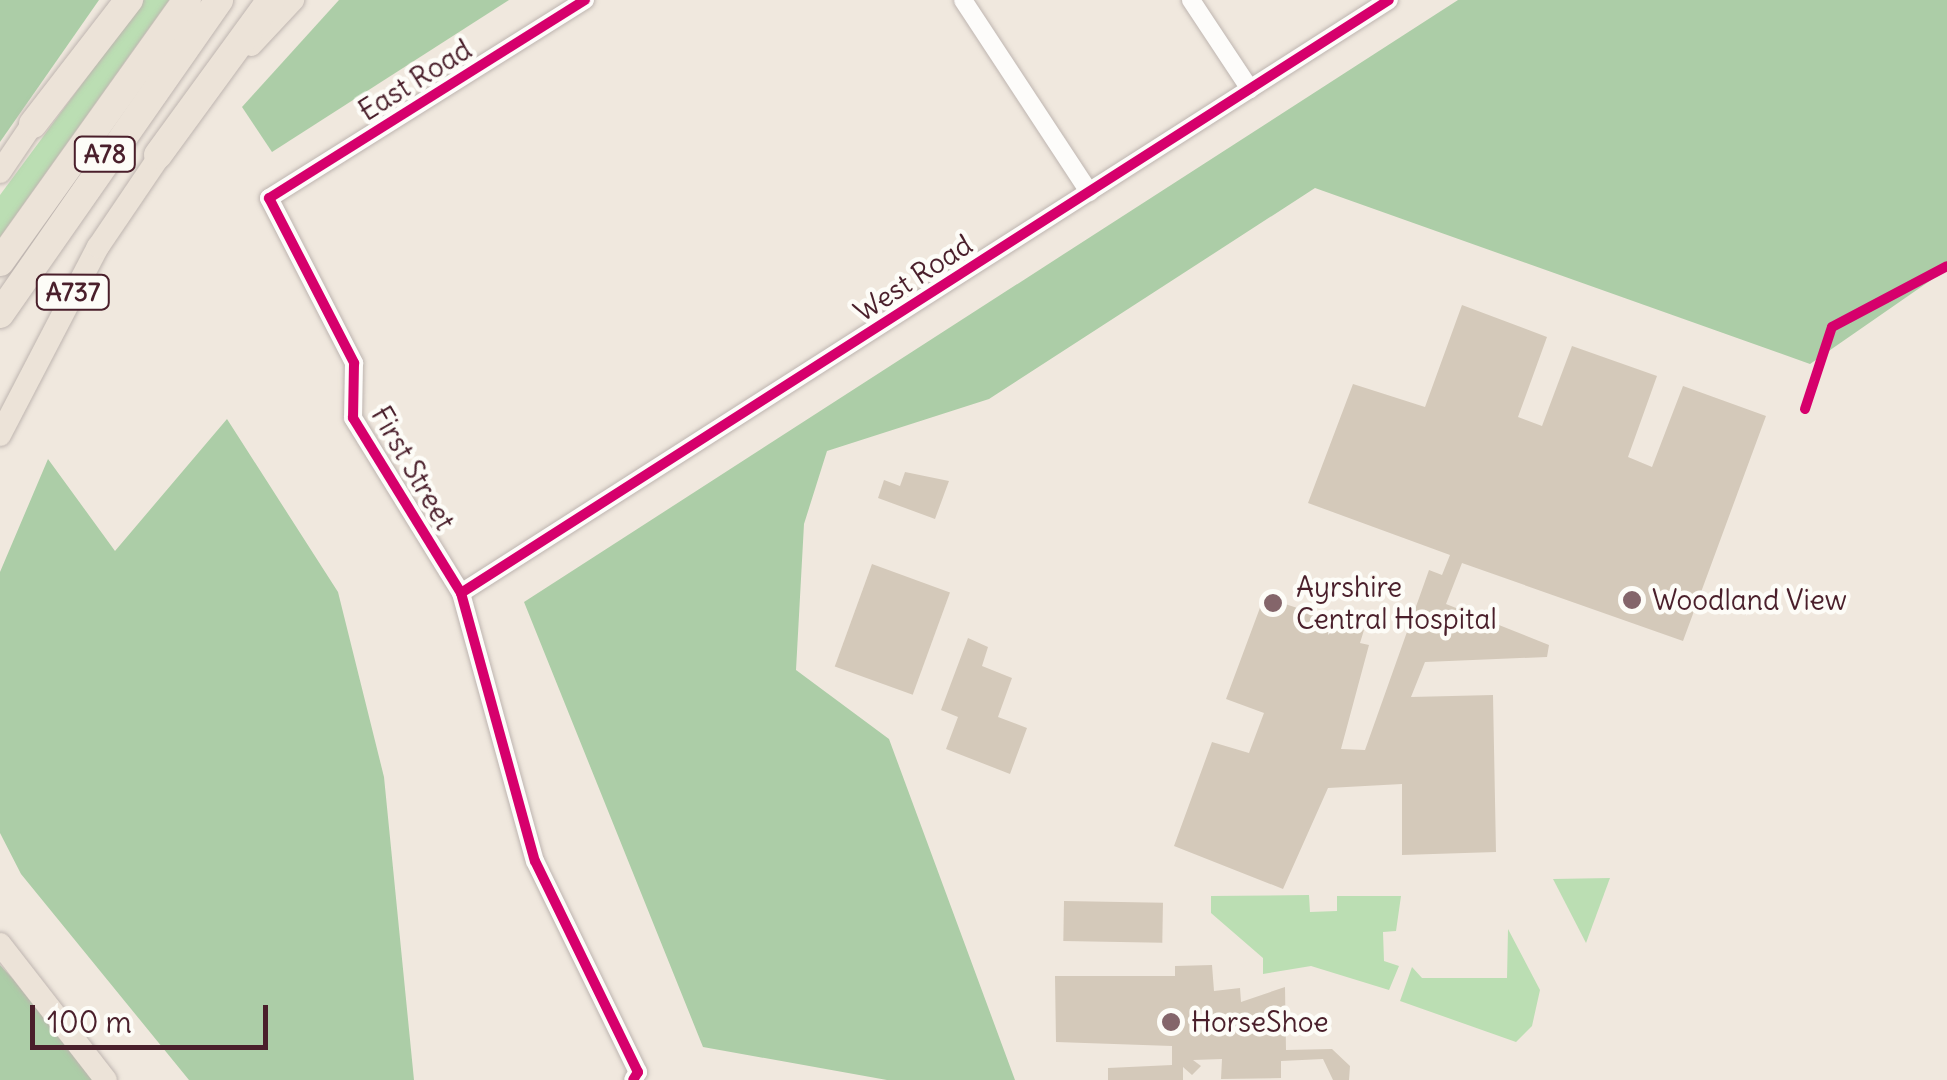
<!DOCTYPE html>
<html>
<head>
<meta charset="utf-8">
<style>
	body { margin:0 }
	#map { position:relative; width:1947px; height:1080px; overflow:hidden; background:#f0e8de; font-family:Delius,sans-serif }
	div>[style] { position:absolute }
	.green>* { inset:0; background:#bbdeb3 }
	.forest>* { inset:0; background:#accda7 }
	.building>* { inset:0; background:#d4c9ba; transform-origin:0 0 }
	.roads { filter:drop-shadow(0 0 2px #beb5b0) drop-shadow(0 0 2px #beb5b0) }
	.minor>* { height:18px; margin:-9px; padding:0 9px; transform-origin:9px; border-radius:9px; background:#fdfcfa }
	.major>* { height:22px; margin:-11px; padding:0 11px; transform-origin:11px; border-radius:11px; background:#ece3d8 }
	.highway>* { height:28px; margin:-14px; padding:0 14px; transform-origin:14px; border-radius:14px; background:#ece3d8 }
	.cycleway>* { height:10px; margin:-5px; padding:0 5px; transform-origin:5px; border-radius:5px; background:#d6006c }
	.dots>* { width:28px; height:28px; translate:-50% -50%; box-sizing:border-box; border:5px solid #fdfcf7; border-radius:50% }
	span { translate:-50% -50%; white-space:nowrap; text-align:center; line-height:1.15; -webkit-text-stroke:9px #fdfcf7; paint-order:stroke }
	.shield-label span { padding:2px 8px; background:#fdfcf7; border:2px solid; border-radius:8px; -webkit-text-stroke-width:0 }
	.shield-label { font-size:25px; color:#4a1f2b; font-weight:700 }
	.street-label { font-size:28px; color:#4a1f2b }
	.poi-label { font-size:28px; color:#4a1f2b }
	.left { translate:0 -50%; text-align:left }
	.scale { position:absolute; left:30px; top:1005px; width:238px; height:45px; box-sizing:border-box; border:5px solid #4a1f2b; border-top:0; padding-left:12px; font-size:30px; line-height:35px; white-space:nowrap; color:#4a1f2b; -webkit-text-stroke:8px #fdfcf7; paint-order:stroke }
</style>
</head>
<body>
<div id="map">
	<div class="green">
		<div style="clip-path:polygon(144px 0,169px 0,0 237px,0 195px)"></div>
		<div style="clip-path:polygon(1610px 878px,1586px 943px,1553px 879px)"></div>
		<div style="clip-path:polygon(1309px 895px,1310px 912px,1337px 911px,1337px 896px,1401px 896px,1396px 931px,1383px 932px,1384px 961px,1399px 966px,1389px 990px,1311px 966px,1263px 974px,1263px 958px,1211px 913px,1211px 896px)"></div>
		<div style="clip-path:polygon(1508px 929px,1540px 990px,1532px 1026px,1516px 1042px,1400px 1001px,1412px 967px,1422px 978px,1507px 978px)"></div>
	</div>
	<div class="forest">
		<div style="clip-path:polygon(0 0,99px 0,0 142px)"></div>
		<div style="clip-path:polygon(339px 0,509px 0,272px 152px,242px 107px)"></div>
		<div style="clip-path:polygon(1458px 0,1947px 0,1947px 269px,1810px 364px,1315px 188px,989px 399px,827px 451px,804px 524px,796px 670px,889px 739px,1015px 1080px,887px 1080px,703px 1047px,524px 602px)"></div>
		<div style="clip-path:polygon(227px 419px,338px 592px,384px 777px,414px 1080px,189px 1080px,21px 874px,0 833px,0 572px,48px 459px,115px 551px)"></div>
		<div style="clip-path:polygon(0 965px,13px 979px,93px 1080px,0 1080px)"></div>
	</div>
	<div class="building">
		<div style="clip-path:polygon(1462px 305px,1547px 337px,1518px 417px,1542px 426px,1572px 346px,1657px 376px,1628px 457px,1652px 467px,1683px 386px,1766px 416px,1683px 641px,1462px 563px,1446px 604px,1549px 645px,1547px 657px,1425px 662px,1411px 697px,1493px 695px,1496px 852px,1402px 855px,1402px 784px,1328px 788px,1283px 889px,1174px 846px,1212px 742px,1249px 753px,1264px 713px,1226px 699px,1264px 597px,1364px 630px,1360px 643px,1369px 645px,1341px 749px,1365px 750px,1429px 570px,1442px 575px,1450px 555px,1308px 503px,1353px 384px,1425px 407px)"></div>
		<div style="clip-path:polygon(905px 472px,949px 481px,935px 519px,878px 498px,884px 480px,900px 486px)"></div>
		<div style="left:872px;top:564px;width:83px;height:109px;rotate:20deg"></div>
		<div style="clip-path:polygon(968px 638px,988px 647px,982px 666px,1012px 678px,998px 717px,1027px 728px,1010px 774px,946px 749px,958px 717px,941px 710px)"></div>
		<div style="left:1064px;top:901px;width:99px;height:40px;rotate:1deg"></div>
		<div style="clip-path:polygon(1212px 965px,1214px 991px,1240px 988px,1241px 1002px,1285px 987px,1286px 1050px,1332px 1049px,1350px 1066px,1349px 1080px,1333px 1080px,1323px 1059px,1281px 1061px,1281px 1078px,1221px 1079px,1222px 1059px,1193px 1060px,1201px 1066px,1192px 1075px,1183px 1067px,1183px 1080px,1108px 1080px,1108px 1068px,1172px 1065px,1172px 1046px,1056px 1042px,1055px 976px,1175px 976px,1175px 966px)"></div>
	</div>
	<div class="roads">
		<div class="minor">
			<div style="left:585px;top:0;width:373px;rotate:147.9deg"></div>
			<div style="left:269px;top:198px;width:186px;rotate:62.7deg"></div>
			<div style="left:354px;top:363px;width:55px;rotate:91deg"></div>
			<div style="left:353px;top:418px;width:206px;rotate:58.3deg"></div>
			<div style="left:461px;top:593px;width:278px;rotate:74.6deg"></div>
			<div style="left:535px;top:861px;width:235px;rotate:64deg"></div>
			<div style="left:638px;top:1072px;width:9px;rotate:122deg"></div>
			<div style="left:963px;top:0;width:230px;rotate:56.7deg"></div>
			<div style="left:1191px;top:0;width:107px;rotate:56.5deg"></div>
			<div style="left:461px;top:593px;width:1101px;rotate:-32.58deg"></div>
		</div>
		<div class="major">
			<div style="left:251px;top:45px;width:62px;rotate:-47deg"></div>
			<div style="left:0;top:172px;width:75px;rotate:-55.9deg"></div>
			<div style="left:0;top:435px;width:212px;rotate:-62.5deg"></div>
			<div style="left:98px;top:247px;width:127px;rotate:-55.9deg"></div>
			<div style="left:0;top:944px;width:172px;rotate:52.1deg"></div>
		</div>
		<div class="highway">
			<div style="left:33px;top:124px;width:157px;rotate:-52.3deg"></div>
			<div style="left:158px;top:155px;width:192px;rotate:-53.9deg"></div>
			<div style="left:0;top:262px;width:322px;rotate:-54.5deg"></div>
			<div style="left:0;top:314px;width:383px;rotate:-55.1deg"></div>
		</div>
	</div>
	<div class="cycleway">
		<div style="left:585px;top:0;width:373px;rotate:147.9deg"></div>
		<div style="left:269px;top:198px;width:186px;rotate:62.7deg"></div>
		<div style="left:354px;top:363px;width:55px;rotate:91deg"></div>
		<div style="left:353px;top:418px;width:206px;rotate:58.3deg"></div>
		<div style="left:461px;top:593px;width:278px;rotate:74.6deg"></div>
		<div style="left:535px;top:861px;width:235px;rotate:64deg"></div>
		<div style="left:638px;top:1072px;width:9px;rotate:122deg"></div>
		<div style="left:1805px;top:409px;width:86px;rotate:-71.8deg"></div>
		<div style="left:1832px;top:327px;width:130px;rotate:-27.9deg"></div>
		<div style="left:461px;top:593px;width:1101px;rotate:-32.58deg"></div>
	</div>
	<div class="dots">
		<div style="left:1632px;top:600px;background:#84656a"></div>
		<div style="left:1273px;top:603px;background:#84656a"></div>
		<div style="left:1171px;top:1022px;background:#84656a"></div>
	</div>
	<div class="shield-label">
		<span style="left:105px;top:154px">A78</span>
		<span style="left:73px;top:292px">A737</span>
	</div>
	<div class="street-label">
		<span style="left:415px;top:80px;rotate:-32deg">East Road</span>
		<span style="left:913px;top:278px;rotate:-33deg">West Road</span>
		<span style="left:413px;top:468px;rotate:60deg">First Street</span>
	</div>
	<div class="poi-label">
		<span class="left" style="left:1296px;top:603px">Ayrshire<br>Central Hospital</span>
		<span class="left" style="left:1652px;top:600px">Woodland View</span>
		<span class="left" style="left:1191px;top:1022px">HorseShoe</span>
	</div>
	<div class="scale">100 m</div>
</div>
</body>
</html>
